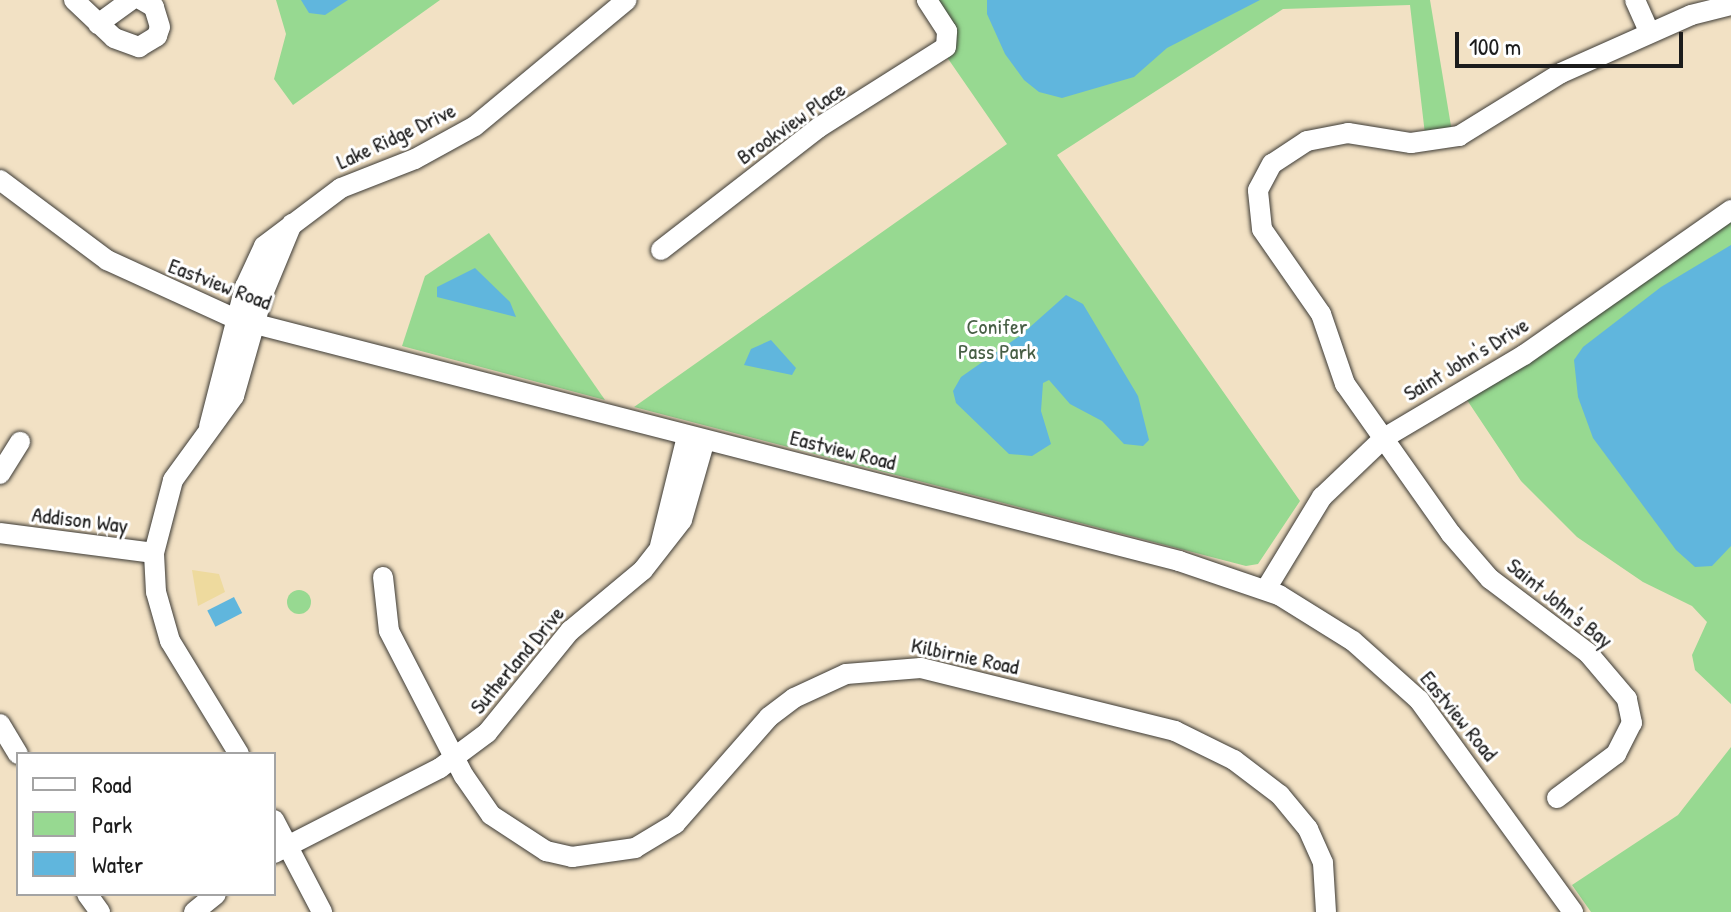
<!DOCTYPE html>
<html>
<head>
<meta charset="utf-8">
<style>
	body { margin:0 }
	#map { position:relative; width:1731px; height:912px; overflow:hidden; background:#f2e1c4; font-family:"Patrick Hand",sans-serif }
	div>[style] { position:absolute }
	.green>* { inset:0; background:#97d991 }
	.round { border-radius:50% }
	.sand>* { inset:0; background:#eeda9e }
	.water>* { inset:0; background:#60b6dd; transform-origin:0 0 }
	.roads { filter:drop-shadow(0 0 2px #3c3a35) drop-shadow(0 0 2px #3c3a35) }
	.minor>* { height:20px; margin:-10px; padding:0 10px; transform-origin:10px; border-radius:10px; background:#fff }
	span { translate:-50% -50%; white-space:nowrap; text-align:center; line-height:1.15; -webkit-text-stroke:6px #fff; paint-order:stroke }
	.street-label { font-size:22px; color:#1c1c1c }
	.park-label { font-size:22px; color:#475e45 }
	.legend { position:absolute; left:16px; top:752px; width:260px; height:144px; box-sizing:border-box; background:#fff; border:2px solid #a4a4a4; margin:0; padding:10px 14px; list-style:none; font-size:24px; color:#1c1c1c }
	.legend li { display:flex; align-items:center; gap:16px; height:40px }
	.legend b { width:40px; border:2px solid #a4a4a4 }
	.scale { position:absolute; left:1455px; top:32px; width:228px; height:36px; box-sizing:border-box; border:4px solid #1c1c1c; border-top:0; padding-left:10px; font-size:24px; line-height:28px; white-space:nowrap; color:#1c1c1c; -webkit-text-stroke:6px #fff; paint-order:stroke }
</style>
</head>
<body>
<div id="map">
	<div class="green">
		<div style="clip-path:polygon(276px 0,440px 0,293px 105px,274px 79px,286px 34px)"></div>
		<div style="clip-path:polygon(938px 0,1430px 0,1453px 138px,1426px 143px,1410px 5px,1283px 9px,1057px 155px,1300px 501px,1258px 564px,1246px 566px,634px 407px,1007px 144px,942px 50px)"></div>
		<div style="clip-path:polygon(1731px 210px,1731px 704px,1695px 670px,1692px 655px,1707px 622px,1692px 606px,1643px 582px,1577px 537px,1521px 481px,1461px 391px)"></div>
		<div style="clip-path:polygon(489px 233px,605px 400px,402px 346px,425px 276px)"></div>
		<div class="round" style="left:287px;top:590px;width:24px;height:24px"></div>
		<div style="clip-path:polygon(1731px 747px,1731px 912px,1591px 912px,1572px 885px,1678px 815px)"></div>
	</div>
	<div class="sand">
		<div style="clip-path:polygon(192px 570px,219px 574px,225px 592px,198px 606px)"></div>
	</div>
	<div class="water">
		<div style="clip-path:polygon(301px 0,348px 0,325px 15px,309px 13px)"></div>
		<div style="clip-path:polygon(987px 0,1260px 0,1167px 48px,1134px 77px,1062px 98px,1039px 92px,1024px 80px,1005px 54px,987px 14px)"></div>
		<div style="clip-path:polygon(1731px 245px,1731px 546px,1712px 566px,1695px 567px,1676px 550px,1593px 438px,1578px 397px,1574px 360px,1583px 347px,1661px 287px)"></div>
		<div style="clip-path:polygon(475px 268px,510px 302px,516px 317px,437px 297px,437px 287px)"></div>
		<div style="clip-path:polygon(1066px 295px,1083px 304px,1138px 396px,1149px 440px,1143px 446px,1124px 444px,1102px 421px,1070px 404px,1049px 380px,1043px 383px,1041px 411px,1051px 444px,1032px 456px,1009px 454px,956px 403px,953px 391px,961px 377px,1021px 335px)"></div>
		<div style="clip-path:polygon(771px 340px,796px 368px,792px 375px,744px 365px,751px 349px)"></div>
		<div style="left:234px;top:597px;width:18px;height:30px;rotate:63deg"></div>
	</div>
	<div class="roads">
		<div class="minor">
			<div style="left:74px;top:0;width:55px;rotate:43.5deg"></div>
			<div style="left:114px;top:38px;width:27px;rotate:20deg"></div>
			<div style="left:139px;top:47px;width:21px;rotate:-31deg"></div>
			<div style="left:157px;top:36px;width:9px;rotate:-72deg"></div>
			<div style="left:160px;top:27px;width:21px;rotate:-107deg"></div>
			<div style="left:154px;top:7px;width:14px;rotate:-150deg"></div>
			<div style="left:1635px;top:0;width:36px;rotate:66deg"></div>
			<div style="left:98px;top:24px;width:41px;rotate:-36deg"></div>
			<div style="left:0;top:180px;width:134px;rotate:36.8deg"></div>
			<div style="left:107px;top:260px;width:142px;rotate:24.6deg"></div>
			<div style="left:236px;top:319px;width:974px;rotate:14.39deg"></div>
			<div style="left:1179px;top:561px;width:106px;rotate:18.8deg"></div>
			<div style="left:1279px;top:595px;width:87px;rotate:31.9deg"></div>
			<div style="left:1353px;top:641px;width:89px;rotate:41.8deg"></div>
			<div style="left:1419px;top:700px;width:262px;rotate:54deg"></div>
			<div style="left:661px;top:250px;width:199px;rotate:-37.8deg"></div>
			<div style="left:818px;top:128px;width:151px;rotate:-32.3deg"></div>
			<div style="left:946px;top:47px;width:16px;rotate:-86deg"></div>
			<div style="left:947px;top:31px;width:37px;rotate:-123deg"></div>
			<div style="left:209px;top:427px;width:145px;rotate:-75.6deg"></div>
			<div style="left:245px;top:287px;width:45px;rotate:-65.1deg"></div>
			<div style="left:264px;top:246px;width:96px;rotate:-37deg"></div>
			<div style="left:341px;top:188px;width:79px;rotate:-21.4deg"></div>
			<div style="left:415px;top:159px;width:68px;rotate:-28.8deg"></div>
			<div style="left:475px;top:126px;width:197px;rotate:-39.7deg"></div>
			<div style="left:0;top:474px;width:38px;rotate:-58deg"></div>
			<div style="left:0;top:533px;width:155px;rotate:7.4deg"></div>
			<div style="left:660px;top:546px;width:113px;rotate:-76.2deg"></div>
			<div style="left:383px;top:577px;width:54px;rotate:83.7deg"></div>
			<div style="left:389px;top:631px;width:163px;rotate:62.7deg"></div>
			<div style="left:464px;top:776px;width:47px;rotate:55.3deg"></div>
			<div style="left:491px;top:815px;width:66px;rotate:33.2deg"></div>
			<div style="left:546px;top:851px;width:27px;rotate:13deg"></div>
			<div style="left:572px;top:857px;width:64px;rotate:-8.1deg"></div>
			<div style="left:635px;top:848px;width:47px;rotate:-31deg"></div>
			<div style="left:675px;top:824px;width:142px;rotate:-48.7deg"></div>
			<div style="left:769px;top:717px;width:31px;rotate:-37deg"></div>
			<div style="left:794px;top:698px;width:57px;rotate:-24.8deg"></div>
			<div style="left:846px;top:674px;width:75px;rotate:-4.6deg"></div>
			<div style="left:921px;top:668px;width:262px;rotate:13.9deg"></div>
			<div style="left:1175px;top:731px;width:66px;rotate:26.2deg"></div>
			<div style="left:1234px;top:760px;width:58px;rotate:37.3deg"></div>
			<div style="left:1280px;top:795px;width:44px;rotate:50.5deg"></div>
			<div style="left:1308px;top:829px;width:37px;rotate:66deg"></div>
			<div style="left:1323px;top:863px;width:49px;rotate:86.5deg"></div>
			<div style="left:1266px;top:589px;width:108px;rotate:-58.7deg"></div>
			<div style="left:1322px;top:497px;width:86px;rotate:-43.6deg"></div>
			<div style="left:1384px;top:438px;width:163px;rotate:-30.7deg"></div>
			<div style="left:1524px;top:355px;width:253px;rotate:-35deg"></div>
			<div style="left:0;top:724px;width:35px;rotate:59deg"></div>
			<div style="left:239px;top:754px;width:132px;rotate:-121.4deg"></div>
			<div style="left:170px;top:641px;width:51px;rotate:-105.9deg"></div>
			<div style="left:156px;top:592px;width:39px;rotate:-93deg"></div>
			<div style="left:154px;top:553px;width:75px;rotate:-75.4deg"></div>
			<div style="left:173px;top:480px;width:104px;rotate:-54deg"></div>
			<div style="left:234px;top:396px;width:106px;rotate:-74.1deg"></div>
			<div style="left:263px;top:294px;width:76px;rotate:-67.5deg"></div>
			<div style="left:1557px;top:798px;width:74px;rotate:-36.7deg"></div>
			<div style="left:1616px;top:754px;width:35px;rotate:-63deg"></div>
			<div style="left:1632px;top:723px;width:25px;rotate:-102deg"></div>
			<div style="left:1627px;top:699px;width:60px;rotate:-130.3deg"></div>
			<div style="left:1588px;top:653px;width:123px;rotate:-142.9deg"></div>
			<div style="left:1490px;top:579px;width:60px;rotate:-130.9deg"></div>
			<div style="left:1451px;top:534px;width:184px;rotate:-125.2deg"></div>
			<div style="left:1345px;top:384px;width:74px;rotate:-108.9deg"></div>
			<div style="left:1321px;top:314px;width:103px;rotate:-124.8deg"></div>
			<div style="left:1262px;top:229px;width:39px;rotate:-96deg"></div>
			<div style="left:1258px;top:190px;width:30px;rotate:-62deg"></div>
			<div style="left:1272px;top:164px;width:42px;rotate:-33.3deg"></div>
			<div style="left:1307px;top:141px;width:42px;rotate:-11deg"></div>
			<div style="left:1348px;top:133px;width:64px;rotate:9deg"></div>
			<div style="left:1411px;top:143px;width:49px;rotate:-8.3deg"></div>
			<div style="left:1459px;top:136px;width:120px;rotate:-31.7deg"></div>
			<div style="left:1561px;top:73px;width:142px;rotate:-24deg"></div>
			<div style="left:1691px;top:15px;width:41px;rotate:-14deg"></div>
			<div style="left:274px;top:820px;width:104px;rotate:62.4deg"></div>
			<div style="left:274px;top:853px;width:186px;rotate:-27.1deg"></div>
			<div style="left:440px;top:768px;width:59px;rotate:-36.7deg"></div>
			<div style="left:487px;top:733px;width:132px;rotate:-50.9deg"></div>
			<div style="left:570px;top:631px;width:95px;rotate:-39.9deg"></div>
			<div style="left:643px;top:570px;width:63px;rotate:-52deg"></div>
			<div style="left:682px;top:520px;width:83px;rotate:-74deg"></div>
			<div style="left:87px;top:894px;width:22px;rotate:54deg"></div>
			<div style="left:194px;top:912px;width:28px;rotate:-39deg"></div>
		</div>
	</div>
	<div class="street-label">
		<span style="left:791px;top:123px;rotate:-35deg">Brookview Place</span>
		<span style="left:396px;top:136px;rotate:-25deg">Lake Ridge Drive</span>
		<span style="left:220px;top:284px;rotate:21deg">Eastview Road</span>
		<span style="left:1466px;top:359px;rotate:-31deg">Saint John's Drive</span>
		<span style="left:843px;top:450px;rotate:14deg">Eastview Road</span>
		<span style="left:80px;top:520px;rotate:7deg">Addison Way</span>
		<span style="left:1560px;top:603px;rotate:39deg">Saint John's Bay</span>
		<span style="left:965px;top:656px;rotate:12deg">Kilbirnie Road</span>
		<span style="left:517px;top:660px;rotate:-50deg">Sutherland Drive</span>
		<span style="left:1459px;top:716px;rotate:51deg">Eastview Road</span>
	</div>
	<div class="park-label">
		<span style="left:997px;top:339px">Conifer<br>Pass Park</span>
	</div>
	<ul class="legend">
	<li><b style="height:10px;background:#fff"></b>Road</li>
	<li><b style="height:22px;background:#97d991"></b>Park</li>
	<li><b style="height:22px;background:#60b6dd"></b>Water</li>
	</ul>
	<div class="scale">100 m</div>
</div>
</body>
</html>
